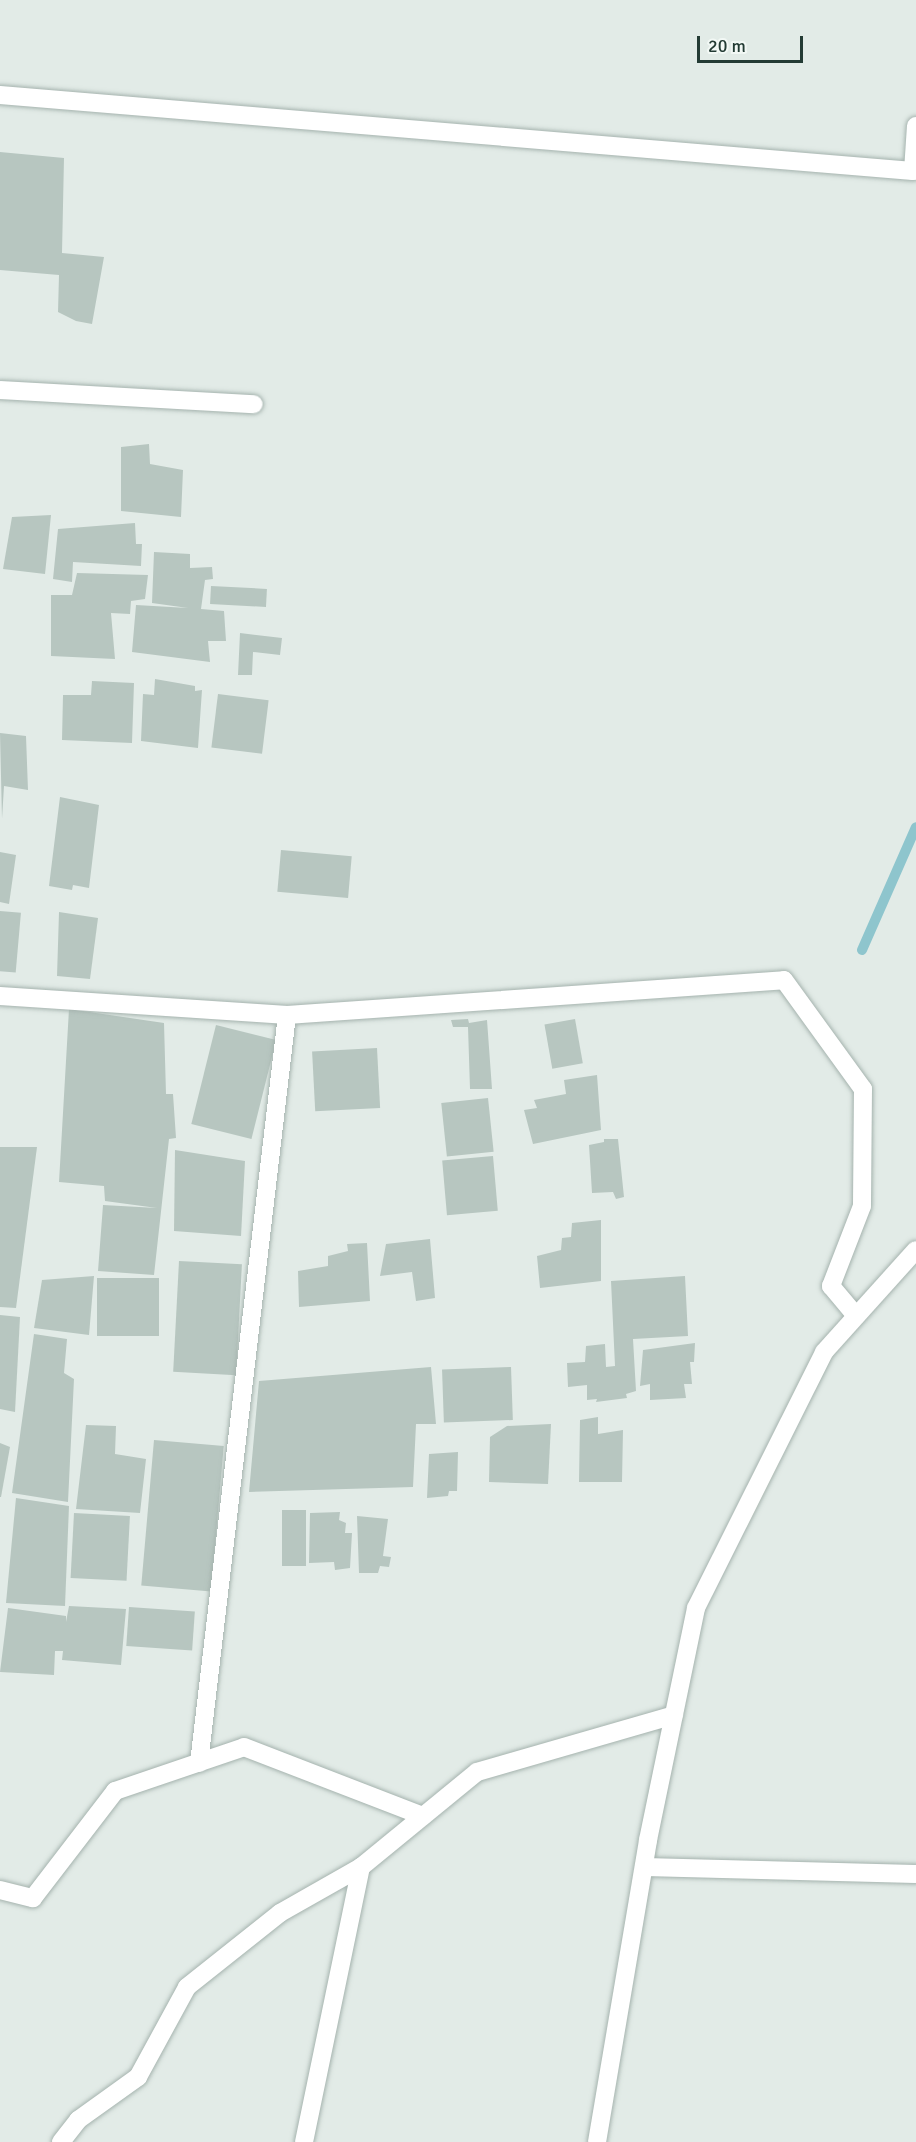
<!DOCTYPE html>
<html>
<head>
<meta charset="utf-8">
<style>
	body { margin:0 }
	#map { position:relative; width:916px; height:2142px; overflow:hidden; background:#e2ebe7; font-family:Signika,sans-serif }
	div>[style] { position:absolute }
	.stream>* { height:10px; margin:-5px; padding:0 5px; transform-origin:5px; border-radius:5px; background:#8ec5cd }
	.building>* { inset:0; background:#b7c6c0; transform-origin:0 0 }
	.roads { filter:drop-shadow(0 0 2px #a5b3ae) drop-shadow(0 0 2px #a5b3ae) }
	.minor>* { height:18px; margin:-9px; padding:0 9px; transform-origin:9px; border-radius:9px; background:#fff }
	span { translate:-50% -50%; white-space:nowrap; text-align:center; line-height:1.15; -webkit-text-stroke:4.5px #f2f8f5; paint-order:stroke }
	.scale { position:absolute; left:697px; top:36px; width:106px; height:27px; box-sizing:border-box; border:3px solid #233b34; border-top:0; padding-left:8px; font-size:18px; line-height:21px; white-space:nowrap; color:#233b34; -webkit-text-stroke:4px #f2f8f5; paint-order:stroke }
</style>
</head>
<body>
<div id="map">
	<div class="stream">
		<div style="left:862px;top:950px;width:134px;rotate:-66.3deg"></div>
	</div>
	<div class="building">
		<div style="clip-path:polygon(0 152px,64px 158px,62px 253px,104px 257px,92px 324px,76px 321px,58px 312px,59px 275px,0 270px)"></div>
		<div style="clip-path:polygon(149px 444px,150px 464px,183px 470px,181px 517px,121px 511px,121px 447px)"></div>
		<div style="clip-path:polygon(51px 515px,45px 574px,3px 569px,12px 517px)"></div>
		<div style="clip-path:polygon(135px 523px,136px 544px,142px 544px,141px 566px,73px 562px,72px 582px,53px 579px,58px 529px)"></div>
		<div style="clip-path:polygon(154px 552px,190px 554px,190px 568px,212px 567px,213px 579px,205px 580px,201px 609px,224px 611px,226px 641px,208px 641px,210px 662px,132px 652px,136px 605px,188px 608px,152px 603px)"></div>
		<div style="clip-path:polygon(77px 573px,148px 575px,145px 599px,131px 601px,130px 614px,111px 613px,115px 659px,51px 656px,51px 595px,72px 595px)"></div>
		<div style="left:211px;top:586px;width:56px;height:18px;rotate:3deg"></div>
		<div style="clip-path:polygon(240px 633px,282px 638px,280px 655px,253px 652px,252px 675px,238px 675px)"></div>
		<div style="clip-path:polygon(155px 679px,195px 686px,195px 691px,202px 690px,198px 748px,141px 741px,143px 694px,154px 695px)"></div>
		<div style="clip-path:polygon(92px 681px,134px 683px,132px 743px,62px 740px,63px 695px,91px 695px)"></div>
		<div style="left:218px;top:694px;width:51px;height:54px;rotate:7deg"></div>
		<div style="clip-path:polygon(0 733px,26px 736px,28px 790px,4px 786px,2px 819px)"></div>
		<div style="clip-path:polygon(60px 797px,99px 805px,89px 888px,73px 885px,72px 890px,49px 886px)"></div>
		<div style="left:281px;top:850px;width:71px;height:42px;rotate:5deg"></div>
		<div style="clip-path:polygon(0 852px,16px 855px,9px 904px,0 902px)"></div>
		<div style="left:0;top:911px;width:21px;height:60px;rotate:5deg"></div>
		<div style="clip-path:polygon(59px 912px,98px 918px,90px 979px,57px 976px)"></div>
		<div style="clip-path:polygon(69px 1009px,164px 1023px,166px 1094px,173px 1094px,176px 1138px,169px 1139px,154px 1275px,98px 1271px,103px 1205px,157px 1208px,105px 1201px,104px 1186px,59px 1182px)"></div>
		<div style="clip-path:polygon(468px 1019px,469px 1023px,487px 1020px,492px 1089px,470px 1089px,468px 1027px,453px 1027px,451px 1020px)"></div>
		<div style="left:575px;top:1019px;width:45px;height:31px;rotate:80deg"></div>
		<div style="left:216px;top:1025px;width:62px;height:102px;rotate:14deg"></div>
		<div style="left:377px;top:1048px;width:60px;height:65px;rotate:87deg"></div>
		<div style="clip-path:polygon(597px 1075px,601px 1130px,533px 1144px,524px 1110px,537px 1108px,534px 1100px,566px 1094px,564px 1080px)"></div>
		<div style="left:488px;top:1098px;width:54px;height:47px;rotate:84deg"></div>
		<div style="clip-path:polygon(604px 1139px,618px 1139px,624px 1197px,616px 1199px,613px 1192px,592px 1193px,589px 1145px,604px 1142px)"></div>
		<div style="clip-path:polygon(0 1147px,37px 1147px,16px 1308px,0 1307px)"></div>
		<div style="clip-path:polygon(175px 1150px,245px 1161px,241px 1236px,174px 1231px)"></div>
		<div style="left:493px;top:1156px;width:55px;height:51px;rotate:85deg"></div>
		<div style="clip-path:polygon(601px 1220px,601px 1281px,540px 1288px,537px 1256px,561px 1250px,562px 1238px,571px 1237px,572px 1223px)"></div>
		<div style="clip-path:polygon(430px 1239px,435px 1298px,416px 1301px,412px 1272px,380px 1276px,386px 1244px)"></div>
		<div style="clip-path:polygon(367px 1243px,370px 1301px,299px 1307px,298px 1271px,328px 1266px,328px 1256px,348px 1251px,347px 1244px)"></div>
		<div style="left:179px;top:1261px;width:63px;height:111px;rotate:3deg"></div>
		<div style="clip-path:polygon(94px 1276px,89px 1335px,34px 1328px,42px 1280px)"></div>
		<div style="clip-path:polygon(685px 1276px,688px 1336px,633px 1339px,636px 1391px,626px 1394px,627px 1398px,596px 1402px,597px 1399px,587px 1400px,587px 1385px,568px 1387px,567px 1363px,585px 1362px,586px 1346px,605px 1344px,606px 1367px,615px 1366px,611px 1281px)"></div>
		<div style="left:97px;top:1278px;width:62px;height:58px"></div>
		<div style="clip-path:polygon(0 1315px,20px 1317px,15px 1412px,0 1409px)"></div>
		<div style="clip-path:polygon(34px 1334px,67px 1339px,64px 1373px,74px 1379px,68px 1502px,12px 1493px)"></div>
		<div style="clip-path:polygon(695px 1343px,694px 1362px,690px 1362px,692px 1384px,684px 1384px,686px 1398px,650px 1400px,650px 1384px,640px 1386px,643px 1350px)"></div>
		<div style="clip-path:polygon(431px 1367px,436px 1424px,416px 1424px,413px 1487px,249px 1492px,259px 1381px)"></div>
		<div style="left:511px;top:1367px;width:53px;height:69px;rotate:88deg"></div>
		<div style="clip-path:polygon(598px 1417px,598px 1434px,623px 1430px,622px 1482px,579px 1482px,580px 1420px)"></div>
		<div style="clip-path:polygon(551px 1424px,548px 1484px,489px 1482px,490px 1437px,507px 1426px)"></div>
		<div style="clip-path:polygon(86px 1425px,116px 1426px,115px 1454px,146px 1459px,140px 1513px,76px 1509px)"></div>
		<div style="left:154px;top:1440px;width:70px;height:146px;rotate:5deg"></div>
		<div style="clip-path:polygon(0 1443px,10px 1447px,1px 1497px,0 1497px)"></div>
		<div style="clip-path:polygon(458px 1452px,457px 1491px,449px 1491px,448px 1496px,427px 1498px,429px 1454px)"></div>
		<div style="clip-path:polygon(16px 1498px,69px 1506px,65px 1606px,6px 1603px)"></div>
		<div style="left:306px;top:1510px;width:56px;height:24px;rotate:90deg"></div>
		<div style="clip-path:polygon(340px 1512px,339px 1520px,346px 1523px,345px 1533px,352px 1533px,350px 1568px,335px 1570px,334px 1562px,309px 1563px,310px 1513px)"></div>
		<div style="left:74px;top:1513px;width:56px;height:65px;rotate:3deg"></div>
		<div style="clip-path:polygon(357px 1516px,388px 1519px,383px 1556px,391px 1557px,389px 1567px,380px 1566px,378px 1573px,359px 1573px)"></div>
		<div style="clip-path:polygon(69px 1606px,126px 1609px,121px 1665px,62px 1660px,63px 1651px,55px 1651px,54px 1675px,0 1672px,8px 1608px,66px 1616px,66px 1622px)"></div>
		<div style="left:129px;top:1607px;width:66px;height:39px;rotate:4deg"></div>
	</div>
	<div class="roads">
		<div class="minor">
			<div style="left:0;top:95px;width:916px;rotate:4.76deg"></div>
			<div style="left:913px;top:171px;width:45px;rotate:-86.2deg"></div>
			<div style="left:0;top:390px;width:254px;rotate:3.2deg"></div>
			<div style="left:0;top:996px;width:288px;rotate:3.8deg"></div>
			<div style="left:287px;top:1015px;width:498px;rotate:-4deg"></div>
			<div style="left:784px;top:980px;width:135px;rotate:54.1deg"></div>
			<div style="left:863px;top:1089px;width:117px;rotate:90.5deg"></div>
			<div style="left:862px;top:1206px;width:86px;rotate:111.2deg"></div>
			<div style="left:831px;top:1286px;width:39px;rotate:50deg"></div>
			<div style="left:199px;top:1763px;width:753px;rotate:-83.29deg"></div>
			<div style="left:644px;top:1867px;width:272px;rotate:1.5deg"></div>
			<div style="left:0;top:1890px;width:34px;rotate:14deg"></div>
			<div style="left:33px;top:1898px;width:135px;rotate:-52.5deg"></div>
			<div style="left:115px;top:1791px;width:136px;rotate:-18.8deg"></div>
			<div style="left:244px;top:1747px;width:192px;rotate:21.1deg"></div>
			<div style="left:61px;top:2142px;width:28px;rotate:-52deg"></div>
			<div style="left:78px;top:2120px;width:74px;rotate:-35.6deg"></div>
			<div style="left:138px;top:2077px;width:102px;rotate:-61.4deg"></div>
			<div style="left:187px;top:1987px;width:119px;rotate:-38.5deg"></div>
			<div style="left:280px;top:1913px;width:93px;rotate:-29.6deg"></div>
			<div style="left:304px;top:2142px;width:281px;rotate:-78.3deg"></div>
			<div style="left:361px;top:1867px;width:150px;rotate:-39.3deg"></div>
			<div style="left:477px;top:1772px;width:205px;rotate:-16.1deg"></div>
			<div style="left:597px;top:2142px;width:306px;rotate:-80.4deg"></div>
			<div style="left:648px;top:1840px;width:237px;rotate:-78.3deg"></div>
			<div style="left:696px;top:1608px;width:286px;rotate:-63.4deg"></div>
			<div style="left:824px;top:1352px;width:137px;rotate:-48deg"></div>
		</div>
	</div>
	<div class="scale">20 m</div>
</div>
</body>
</html>
